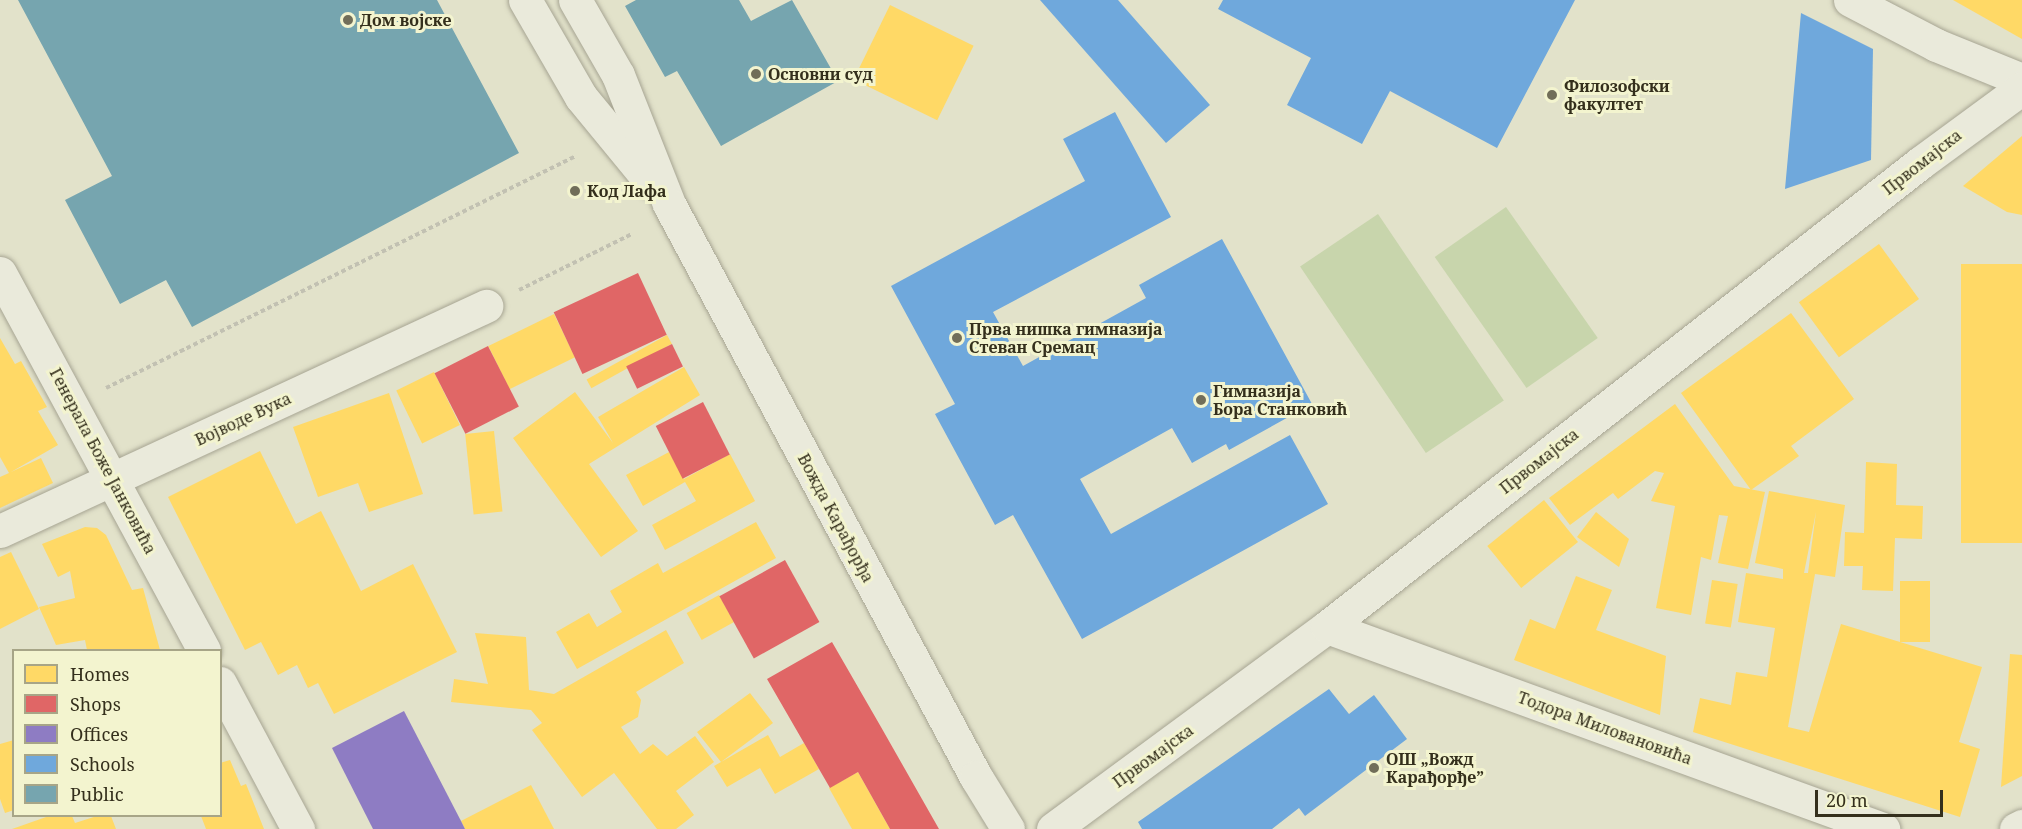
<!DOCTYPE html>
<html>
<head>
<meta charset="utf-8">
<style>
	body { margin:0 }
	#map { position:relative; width:2022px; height:829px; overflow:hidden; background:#e2e2ca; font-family:"Noto Serif",serif }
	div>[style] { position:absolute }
	.green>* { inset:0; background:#c8d5ac; transform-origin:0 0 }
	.homes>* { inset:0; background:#ffd966; transform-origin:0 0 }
	.shops>* { inset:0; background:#e06666; transform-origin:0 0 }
	.offices>* { inset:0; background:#8e7cc3 }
	.schools>* { inset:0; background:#6fa8dc }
	.public>* { inset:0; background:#76a5af }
	.path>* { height:4px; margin-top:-2px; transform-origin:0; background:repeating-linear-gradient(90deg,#c2c1b2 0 4.5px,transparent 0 7.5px) }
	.roads { filter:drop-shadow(0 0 2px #a7a593) drop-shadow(0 0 2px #a7a593) }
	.minor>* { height:33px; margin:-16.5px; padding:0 16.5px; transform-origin:16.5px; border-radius:16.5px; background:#eaeadb }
	.secondary>* { height:33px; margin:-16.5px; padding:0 16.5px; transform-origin:16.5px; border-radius:16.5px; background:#eaeadb }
	.dots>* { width:16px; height:16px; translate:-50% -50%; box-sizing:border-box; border:3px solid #f3f4cf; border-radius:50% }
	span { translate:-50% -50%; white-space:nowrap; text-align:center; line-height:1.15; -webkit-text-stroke:6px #f3f4cf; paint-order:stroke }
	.poi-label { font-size:16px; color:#342f1c; font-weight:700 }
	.left { translate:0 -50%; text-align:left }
	.street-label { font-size:16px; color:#342f1c }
	.legend { position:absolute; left:12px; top:649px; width:210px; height:168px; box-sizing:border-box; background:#f3f4cf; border:2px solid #a7a587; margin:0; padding:8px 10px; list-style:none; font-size:18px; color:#342f1c }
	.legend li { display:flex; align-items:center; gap:12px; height:30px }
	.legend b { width:30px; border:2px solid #a7a587 }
	.scale { position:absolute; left:1815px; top:790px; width:128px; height:27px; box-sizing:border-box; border:3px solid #342f1c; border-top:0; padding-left:8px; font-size:18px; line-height:21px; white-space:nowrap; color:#342f1c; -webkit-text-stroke:4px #f3f4cf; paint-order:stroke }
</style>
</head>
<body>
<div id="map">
	<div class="green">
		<div style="left:1506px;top:207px;width:160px;height:87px;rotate:55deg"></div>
		<div style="left:1378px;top:214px;width:225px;height:94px;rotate:56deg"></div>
	</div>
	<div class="homes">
		<div style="clip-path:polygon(1953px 0,2022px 0,2022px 39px)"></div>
		<div style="left:890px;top:5px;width:93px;height:83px;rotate:26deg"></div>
		<div style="clip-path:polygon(2022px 136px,2022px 215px,2007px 212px,1963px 186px)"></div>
		<div style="left:1879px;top:244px;width:68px;height:99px;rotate:54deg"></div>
		<div style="left:1961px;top:264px;width:61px;height:279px"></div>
		<div style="clip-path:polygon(1791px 313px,1854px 399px,1791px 446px,1799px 456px,1751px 490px,1681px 393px)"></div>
		<div style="left:554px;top:314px;width:48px;height:73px;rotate:64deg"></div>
		<div style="left:667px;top:335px;width:10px;height:92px;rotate:61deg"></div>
		<div style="clip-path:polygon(0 338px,15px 364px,21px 361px,47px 407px,38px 411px,58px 445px,11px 472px,41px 458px,53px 483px,0 508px,0 477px,9px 473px,0 457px)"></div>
		<div style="clip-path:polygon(684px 367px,700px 395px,589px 464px,638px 531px,601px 557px,513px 438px,575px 392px,613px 443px,598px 417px)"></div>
		<div style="left:434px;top:372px;width:59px;height:42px;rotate:64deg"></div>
		<div style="clip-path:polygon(389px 393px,423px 494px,369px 512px,358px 483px,318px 497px,293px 427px)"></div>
		<div style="clip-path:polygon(1675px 404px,1734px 486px,1765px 492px,1748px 569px,1718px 563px,1728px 516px,1719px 515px,1711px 560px,1701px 557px,1691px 615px,1656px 608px,1675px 506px,1651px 501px,1664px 473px,1655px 471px,1618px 499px,1613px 493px,1570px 525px,1549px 498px)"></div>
		<div style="left:494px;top:431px;width:81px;height:29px;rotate:84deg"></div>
		<div style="clip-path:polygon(260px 451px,296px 524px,321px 511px,361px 591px,413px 564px,457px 652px,334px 714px,318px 683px,308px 688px,297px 665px,278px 675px,261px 642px,245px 650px,168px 497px)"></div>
		<div style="clip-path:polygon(669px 452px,684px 479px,730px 454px,755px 501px,665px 550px,652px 525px,696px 501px,685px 482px,643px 506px,626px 475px)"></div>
		<div style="clip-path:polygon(1866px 462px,1897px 464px,1896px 505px,1923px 506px,1922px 539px,1895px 538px,1893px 591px,1862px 590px,1863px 566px,1844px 566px,1845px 532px,1864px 533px)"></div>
		<div style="clip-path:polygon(evenodd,1769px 491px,1845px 505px,1835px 577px,1815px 574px,1788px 727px,1809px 732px,1841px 624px,1982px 667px,1959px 742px,1980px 749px,1960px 817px,1693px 732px,1700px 698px,1731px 705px,1736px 672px,1767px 677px,1775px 628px,1738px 622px,1746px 573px,1783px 579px,1783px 569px,1755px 563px,1769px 491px,1816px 512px,1808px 573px,1804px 573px,1816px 512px)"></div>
		<div style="left:1544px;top:500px;width:54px;height:73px;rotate:51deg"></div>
		<div style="clip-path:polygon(1596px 512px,1629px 539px,1619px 567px,1577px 537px)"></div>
		<div style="clip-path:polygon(756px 522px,776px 558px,577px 669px,556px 632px,589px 613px,597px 627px,622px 612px,610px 591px,658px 563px,663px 573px)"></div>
		<div style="clip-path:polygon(85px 527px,97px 528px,106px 535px,132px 590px,143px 588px,160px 650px,87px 650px,85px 640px,56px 645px,39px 607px,75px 598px,70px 571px,58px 577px,42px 544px)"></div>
		<div style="clip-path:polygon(11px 552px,39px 609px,0 629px,0 557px)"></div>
		<div style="clip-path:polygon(1576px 576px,1612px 590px,1596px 630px,1666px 656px,1660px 715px,1514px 660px,1530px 619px,1555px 629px)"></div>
		<div style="left:1712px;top:580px;width:26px;height:44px;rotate:9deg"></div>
		<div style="left:1900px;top:581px;width:30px;height:61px"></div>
		<div style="left:719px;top:595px;width:31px;height:37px;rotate:61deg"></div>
		<div style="clip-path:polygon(666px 630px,684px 663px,636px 692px,641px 700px,638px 717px,621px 727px,640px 754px,653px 744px,667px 756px,695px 736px,714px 762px,676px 791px,694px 815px,676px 829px,657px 829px,614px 773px,582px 797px,532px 730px,542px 723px,531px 710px,451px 702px,454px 679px,488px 684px,475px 633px,526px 637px,529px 690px,554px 694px)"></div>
		<div style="clip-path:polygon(2010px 654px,2022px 655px,2022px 776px,2001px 787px)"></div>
		<div style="clip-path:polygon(750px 693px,773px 723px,721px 762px,768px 735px,780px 757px,804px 743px,819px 769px,775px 794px,760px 768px,727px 787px,714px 766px,721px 762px,697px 732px)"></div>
		<div style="clip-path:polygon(14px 740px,14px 810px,5px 813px,0 799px,0 744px)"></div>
		<div style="clip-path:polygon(230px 760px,241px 786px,246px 784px,264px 829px,206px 829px,201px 816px,220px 816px,220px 763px)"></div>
		<div style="clip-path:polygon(858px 772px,890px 829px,852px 829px,829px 788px)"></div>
		<div style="clip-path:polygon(531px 785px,554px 829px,465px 829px,461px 821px)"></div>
		<div style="clip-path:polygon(49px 816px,72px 816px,75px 823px,97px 816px,111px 816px,116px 829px,12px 829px)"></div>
	</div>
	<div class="shops">
		<div style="left:638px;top:273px;width:68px;height:93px;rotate:65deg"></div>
		<div style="left:672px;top:344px;width:25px;height:51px;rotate:64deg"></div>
		<div style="left:488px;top:346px;width:68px;height:60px;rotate:63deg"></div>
		<div style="left:703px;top:402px;width:59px;height:53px;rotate:63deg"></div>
		<div style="left:785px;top:560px;width:71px;height:75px;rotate:61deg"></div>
		<div style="clip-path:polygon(832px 642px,881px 727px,939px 829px,890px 829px,858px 772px,830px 788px,767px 679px)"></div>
	</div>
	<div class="offices">
		<div style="clip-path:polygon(404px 711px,461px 821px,465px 829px,373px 829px,332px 748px)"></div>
	</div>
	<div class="schools">
		<div style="clip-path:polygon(1040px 0,1118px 0,1210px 105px,1166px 143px)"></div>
		<div style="clip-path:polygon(1223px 0,1575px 0,1497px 148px,1390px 91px,1362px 144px,1287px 105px,1311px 58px,1218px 9px)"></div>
		<div style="clip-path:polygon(1801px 13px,1873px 49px,1871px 160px,1785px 189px)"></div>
		<div style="clip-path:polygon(1115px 112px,1171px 217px,993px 312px,1023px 366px,1146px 298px,1139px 285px,1222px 239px,1312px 404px,1229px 450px,1226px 444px,1192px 463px,1172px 428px,1080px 479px,1111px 534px,1290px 435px,1328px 504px,1082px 639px,1013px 515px,995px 525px,935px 414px,955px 404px,891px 286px,1085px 181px,1063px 139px)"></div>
		<div style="clip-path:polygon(1329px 689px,1349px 714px,1374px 695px,1407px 739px,1305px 816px,1299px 808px,1272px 829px,1142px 829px,1138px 822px)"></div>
	</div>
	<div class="public">
		<div style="clip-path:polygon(18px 0,437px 0,519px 153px,192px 327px,166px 280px,120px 304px,65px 200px,112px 176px)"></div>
		<div style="clip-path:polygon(636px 0,739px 0,751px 21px,792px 0,838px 81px,721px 146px,677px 71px,665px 77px,625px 6px)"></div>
	</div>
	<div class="path">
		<div style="left:519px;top:290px;width:126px;rotate:-26.4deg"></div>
		<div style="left:106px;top:388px;width:524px;rotate:-26.27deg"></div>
	</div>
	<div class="roads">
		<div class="minor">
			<div style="left:1850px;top:0;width:97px;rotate:27.6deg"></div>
			<div style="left:1936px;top:45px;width:93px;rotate:22.1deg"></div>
			<div style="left:0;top:273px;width:429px;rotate:61.6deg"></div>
			<div style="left:0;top:531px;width:536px;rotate:-24.84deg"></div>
			<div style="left:1327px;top:627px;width:592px;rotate:19.97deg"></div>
			<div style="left:220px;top:683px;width:166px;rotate:61.9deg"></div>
			<div style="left:1053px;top:829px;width:340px;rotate:-36.4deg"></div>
			<div style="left:1327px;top:627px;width:753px;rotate:-38.04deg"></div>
			<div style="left:1920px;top:163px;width:127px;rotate:-36.3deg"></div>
			<div style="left:2016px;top:829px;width:7px;rotate:-27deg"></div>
		</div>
		<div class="secondary">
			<div style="left:525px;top:0;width:112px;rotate:60deg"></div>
			<div style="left:581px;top:97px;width:109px;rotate:50.6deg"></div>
			<div style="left:575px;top:0;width:86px;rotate:60.2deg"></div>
			<div style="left:618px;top:75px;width:139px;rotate:68.4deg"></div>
			<div style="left:669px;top:204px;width:650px;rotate:61.82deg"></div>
			<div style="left:976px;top:777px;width:61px;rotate:58.4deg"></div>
		</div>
	</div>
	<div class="dots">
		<div style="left:348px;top:20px;background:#716e59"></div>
		<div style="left:756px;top:74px;background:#716e59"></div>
		<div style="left:1552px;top:95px;background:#716e59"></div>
		<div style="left:575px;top:191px;background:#716e59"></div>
		<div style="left:957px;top:338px;background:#716e59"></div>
		<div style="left:1201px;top:400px;background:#716e59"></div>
		<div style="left:1374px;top:768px;background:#716e59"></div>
	</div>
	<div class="poi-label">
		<span class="left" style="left:360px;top:20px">Дом војске</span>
		<span class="left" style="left:768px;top:74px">Основни суд</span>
		<span class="left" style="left:1564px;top:95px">Филозофски<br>факултет</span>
		<span class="left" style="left:587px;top:191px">Код Лафа</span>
		<span class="left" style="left:969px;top:338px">Прва нишка гимназија<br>Стеван Сремац</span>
		<span class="left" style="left:1213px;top:400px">Гимназија<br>Бора Станковић</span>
		<span class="left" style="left:1386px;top:768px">ОШ „Вожд<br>Карађорђе”</span>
	</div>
	<div class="street-label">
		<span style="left:1922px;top:162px;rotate:-38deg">Првомајска</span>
		<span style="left:243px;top:419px;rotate:-25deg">Војводе Вука</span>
		<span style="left:103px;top:461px;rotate:62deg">Генерала Боже Јанковића</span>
		<span style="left:1539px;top:461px;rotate:-38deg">Првомајска</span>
		<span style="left:836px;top:518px;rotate:62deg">Вожда Карађорђа</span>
		<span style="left:1605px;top:728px;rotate:20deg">Тодора Миловановића</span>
		<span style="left:1153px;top:756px;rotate:-36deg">Првомајска</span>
	</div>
	<ul class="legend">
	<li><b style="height:16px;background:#ffd966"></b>Homes</li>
	<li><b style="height:16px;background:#e06666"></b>Shops</li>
	<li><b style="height:16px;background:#8e7cc3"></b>Offices</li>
	<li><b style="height:16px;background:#6fa8dc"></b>Schools</li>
	<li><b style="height:16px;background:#76a5af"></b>Public</li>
	</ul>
	<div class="scale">20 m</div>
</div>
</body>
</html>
